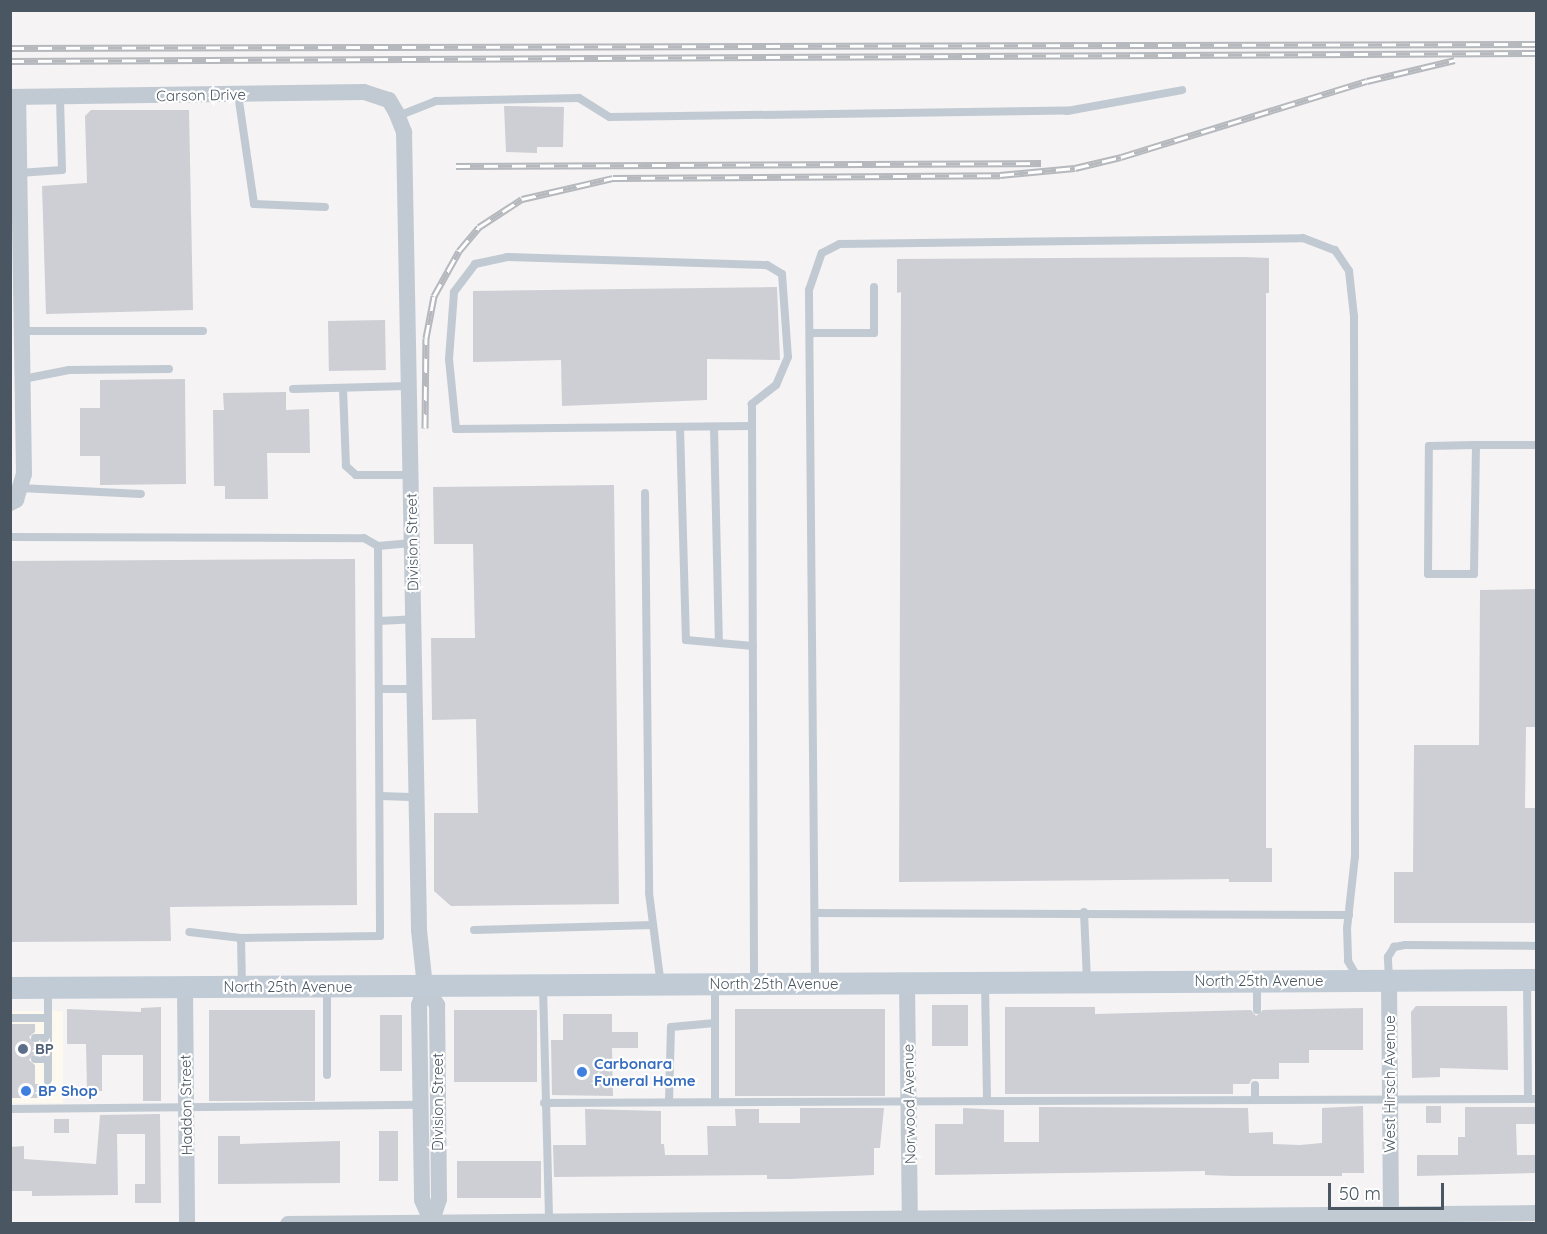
<!DOCTYPE html>
<html>
<head>
<meta charset="utf-8">
<style>
	body { margin:0 }
	#map { position:relative; width:1547px; height:1234px; overflow:hidden; background:#f5f3f3; font-family:Quicksand,sans-serif }
	div>[style] { position:absolute }
	.commercial>* { inset:0; background:#fdf9ef; transform-origin:0 0 }
	.building>* { inset:0; background:#cdcfd5; transform-origin:0 0 }
	.lane>* { height:8px; margin:-4px; padding:0 4px; transform-origin:4px; border-radius:4px; background:#c1cad2 }
	.street>* { height:16px; margin:-8px; padding:0 8px; transform-origin:8px; border-radius:8px; background:#c1cad2 }
	.secondary>* { height:22px; margin:-11px; padding:0 11px; transform-origin:11px; border-radius:11px; background:#c1cbd6 }
	.rail>* { height:7px; margin-top:-3.5px; transform-origin:0; background:repeating-linear-gradient(90deg,#fff 0 14px,#b5b8bd 0 28px); box-sizing:border-box; border-block:2px solid #b5b8bd }
	.dots>* { width:16px; height:16px; translate:-50% -50%; box-sizing:border-box; border:3px solid #fff; border-radius:50% }
	span { translate:-50% -50%; white-space:nowrap; text-align:center; line-height:1.15; -webkit-text-stroke:4.5px #fff; paint-order:stroke }
	.street-label { font-size:15px; color:#4a5661 }
	.service-label { font-size:15px; color:#4e5e75; font-weight:700 }
	.left { translate:0 -50%; text-align:left }
	.shop-label { font-size:15px; color:#366cbe; font-weight:700 }
	.frame { position:absolute; inset:0; border:12px solid #4a5661; pointer-events:none }
	.scale { position:absolute; left:1328px; top:1183px; width:116px; height:27px; box-sizing:border-box; border:3px solid #4a5661; border-top:0; padding-left:8px; font-size:18px; line-height:21px; white-space:nowrap; color:#4a5661; -webkit-text-stroke:4px #fff; paint-order:stroke }
</style>
</head>
<body>
<div id="map">
	<div class="commercial">
		<div style="left:10px;top:1011px;width:53px;height:92px"></div>
	</div>
	<div class="building">
		<div style="clip-path:polygon(504px 106px,564px 107px,563px 147px,537px 147px,537px 153px,506px 152px)"></div>
		<div style="clip-path:polygon(91px 110px,189px 110px,193px 310px,46px 314px,42px 186px,87px 183px,85px 116px)"></div>
		<div style="clip-path:polygon(1244px 257px,1269px 258px,1269px 293px,1266px 293px,1266px 848px,1272px 848px,1272px 882px,1229px 882px,1229px 879px,899px 882px,901px 292px,897px 293px,897px 259px)"></div>
		<div style="clip-path:polygon(777px 287px,780px 360px,707px 359px,707px 400px,562px 406px,561px 360px,473px 362px,473px 291px)"></div>
		<div style="left:385px;top:320px;width:50px;height:57px;rotate:89deg"></div>
		<div style="clip-path:polygon(185px 379px,186px 484px,100px 485px,100px 456px,80px 456px,80px 408px,100px 408px,100px 380px)"></div>
		<div style="clip-path:polygon(286px 392px,286px 410px,309px 409px,310px 453px,267px 453px,268px 499px,225px 499px,225px 486px,214px 486px,213px 410px,224px 410px,223px 393px)"></div>
		<div style="clip-path:polygon(614px 485px,619px 904px,451px 906px,434px 891px,434px 813px,478px 813px,476px 719px,432px 720px,431px 638px,475px 638px,473px 544px,434px 544px,433px 487px)"></div>
		<div style="clip-path:polygon(355px 559px,357px 905px,170px 907px,171px 941px,10px 942px,10px 561px)"></div>
		<div style="clip-path:polygon(1536px 589px,1536px 727px,1526px 727px,1525px 808px,1536px 808px,1536px 923px,1394px 923px,1394px 872px,1413px 872px,1414px 745px,1479px 745px,1480px 590px)"></div>
		<div style="left:932px;top:1005px;width:36px;height:41px"></div>
		<div style="clip-path:polygon(1416px 1006px,1507px 1006px,1508px 1070px,1440px 1068px,1440px 1077px,1412px 1078px,1411px 1012px)"></div>
		<div style="clip-path:polygon(161px 1007px,161px 1101px,143px 1101px,143px 1055px,102px 1055px,102px 1091px,87px 1091px,86px 1044px,67px 1044px,67px 1009px,141px 1012px,141px 1008px)"></div>
		<div style="clip-path:polygon(1005px 1007px,1095px 1007px,1095px 1014px,1251px 1010px,1256px 1016px,1263px 1010px,1363px 1008px,1363px 1050px,1309px 1050px,1309px 1063px,1279px 1063px,1279px 1079px,1252px 1079px,1249px 1084px,1233px 1084px,1233px 1094px,1005px 1094px)"></div>
		<div style="left:735px;top:1009px;width:150px;height:87px"></div>
		<div style="left:209px;top:1010px;width:106px;height:91px"></div>
		<div style="left:454px;top:1010px;width:83px;height:72px"></div>
		<div style="clip-path:polygon(563px 1014px,612px 1014px,612px 1032px,638px 1032px,638px 1048px,612px 1048px,613px 1096px,552px 1095px,551px 1040px,563px 1040px)"></div>
		<div style="left:380px;top:1015px;width:22px;height:56px"></div>
		<div style="clip-path:polygon(10px 1024px,35px 1024px,35px 1032px,29px 1037px,35px 1044px,35px 1053px,29px 1060px,35px 1065px,35px 1084px,41px 1084px,41px 1098px,10px 1098px)"></div>
		<div style="clip-path:polygon(1363px 1106px,1364px 1173px,1342px 1173px,1342px 1176px,1232px 1176px,1205px 1175px,1205px 1171px,935px 1175px,935px 1124px,963px 1124px,963px 1108px,1004px 1110px,1004px 1142px,1039px 1142px,1039px 1107px,1248px 1108px,1249px 1133px,1273px 1132px,1273px 1144px,1300px 1145px,1322px 1143px,1322px 1108px)"></div>
		<div style="left:1426px;top:1106px;width:15px;height:17px"></div>
		<div style="clip-path:polygon(1465px 1107px,1536px 1107px,1536px 1124px,1516px 1124px,1517px 1155px,1536px 1155px,1536px 1173px,1417px 1176px,1417px 1155px,1458px 1155px,1458px 1137px,1465px 1137px)"></div>
		<div style="clip-path:polygon(800px 1108px,884px 1108px,880px 1148px,874px 1148px,874px 1175px,790px 1179px,767px 1179px,767px 1175px,554px 1177px,553px 1145px,586px 1145px,585px 1109px,661px 1111px,661px 1144px,664px 1144px,665px 1155px,708px 1155px,707px 1126px,736px 1126px,735px 1109px,759px 1109px,759px 1123px,800px 1123px)"></div>
		<div style="clip-path:polygon(160px 1114px,161px 1203px,135px 1203px,135px 1184px,145px 1184px,145px 1134px,117px 1134px,118px 1195px,32px 1196px,32px 1191px,10px 1191px,10px 1147px,24px 1146px,24px 1159px,96px 1164px,100px 1115px)"></div>
		<div style="left:54px;top:1119px;width:15px;height:14px"></div>
		<div style="left:379px;top:1131px;width:19px;height:50px"></div>
		<div style="clip-path:polygon(218px 1136px,240px 1136px,240px 1144px,340px 1141px,340px 1183px,218px 1184px)"></div>
		<div style="left:457px;top:1161px;width:84px;height:37px"></div>
	</div>
	<div class="lane">
		<div style="left:238px;top:94px;width:111px;rotate:81.7deg"></div>
		<div style="left:254px;top:204px;width:71px;rotate:2.4deg"></div>
		<div style="left:398px;top:116px;width:41px;rotate:-21.5deg"></div>
		<div style="left:436px;top:101px;width:143px;rotate:-1.2deg"></div>
		<div style="left:579px;top:98px;width:36px;rotate:32deg"></div>
		<div style="left:610px;top:117px;width:457px;rotate:-0.8deg"></div>
		<div style="left:1067px;top:111px;width:117px;rotate:-10.3deg"></div>
		<div style="left:19px;top:173px;width:43px;rotate:-4deg"></div>
		<div style="left:62px;top:170px;width:73px;rotate:-91.6deg"></div>
		<div style="left:22px;top:331px;width:181px"></div>
		<div style="left:810px;top:333px;width:64px"></div>
		<div style="left:874px;top:333px;width:46px;rotate:-90deg"></div>
		<div style="left:23px;top:379px;width:47px;rotate:-11.1deg"></div>
		<div style="left:69px;top:370px;width:100px;rotate:-0.6deg"></div>
		<div style="left:343px;top:388px;width:78px;rotate:87.8deg"></div>
		<div style="left:346px;top:466px;width:13px;rotate:42deg"></div>
		<div style="left:356px;top:475px;width:54px"></div>
		<div style="left:293px;top:389px;width:115px;rotate:-1.5deg"></div>
		<div style="left:752px;top:426px;width:296px;rotate:179.4deg"></div>
		<div style="left:456px;top:429px;width:70px;rotate:-95.7deg"></div>
		<div style="left:449px;top:359px;width:67px;rotate:-85.7deg"></div>
		<div style="left:454px;top:292px;width:35px;rotate:-53deg"></div>
		<div style="left:475px;top:264px;width:33px;rotate:-12deg"></div>
		<div style="left:507px;top:257px;width:260px;rotate:1.8deg"></div>
		<div style="left:767px;top:265px;width:17px;rotate:31deg"></div>
		<div style="left:782px;top:274px;width:83px;rotate:85.9deg"></div>
		<div style="left:788px;top:357px;width:30px;rotate:113deg"></div>
		<div style="left:776px;top:385px;width:31px;rotate:142deg"></div>
		<div style="left:752px;top:404px;width:22px;rotate:90deg"></div>
		<div style="left:752px;top:426px;width:558px;rotate:89.79deg"></div>
		<div style="left:680px;top:427px;width:213px;rotate:88.4deg"></div>
		<div style="left:686px;top:640px;width:67px;rotate:5.1deg"></div>
		<div style="left:714px;top:427px;width:216px;rotate:88.7deg"></div>
		<div style="left:1476px;top:445px;width:129px;rotate:90.9deg"></div>
		<div style="left:1474px;top:574px;width:46px;rotate:180deg"></div>
		<div style="left:1428px;top:574px;width:128px;rotate:-89.6deg"></div>
		<div style="left:1429px;top:446px;width:47px;rotate:-1.2deg"></div>
		<div style="left:1476px;top:445px;width:60px"></div>
		<div style="left:20px;top:488px;width:121px;rotate:2.8deg"></div>
		<div style="left:645px;top:493px;width:400px;rotate:89.4deg"></div>
		<div style="left:649px;top:893px;width:93px;rotate:82.6deg"></div>
		<div style="left:10px;top:537px;width:354px;rotate:0.2deg"></div>
		<div style="left:364px;top:538px;width:16px;rotate:30deg"></div>
		<div style="left:378px;top:546px;width:390px;rotate:89.7deg"></div>
		<div style="left:380px;top:936px;width:139px;rotate:179.2deg"></div>
		<div style="left:241px;top:938px;width:52px;rotate:-173.4deg"></div>
		<div style="left:378px;top:546px;width:34px;rotate:-5deg"></div>
		<div style="left:379px;top:621px;width:34px;rotate:-3deg"></div>
		<div style="left:381px;top:689px;width:33px"></div>
		<div style="left:381px;top:796px;width:36px;rotate:2deg"></div>
		<div style="left:1084px;top:912px;width:68px;rotate:87.5deg"></div>
		<div style="left:815px;top:913px;width:534px;rotate:0.21deg"></div>
		<div style="left:474px;top:930px;width:179px;rotate:-1.6deg"></div>
		<div style="left:241px;top:938px;width:47px;rotate:88.8deg"></div>
		<div style="left:1389px;top:979px;width:22px;rotate:-93deg"></div>
		<div style="left:1388px;top:957px;width:12px;rotate:-59deg"></div>
		<div style="left:1394px;top:947px;width:11px;rotate:-10deg"></div>
		<div style="left:1405px;top:945px;width:131px;rotate:0.4deg"></div>
		<div style="left:1527px;top:980px;width:119px;rotate:89.5deg"></div>
		<div style="left:815px;top:983px;width:693px;rotate:-90.5deg"></div>
		<div style="left:809px;top:290px;width:39px;rotate:-71deg"></div>
		<div style="left:822px;top:253px;width:20px;rotate:-27deg"></div>
		<div style="left:840px;top:244px;width:463px;rotate:-0.7deg"></div>
		<div style="left:1303px;top:238px;width:34px;rotate:21deg"></div>
		<div style="left:1335px;top:250px;width:25px;rotate:56deg"></div>
		<div style="left:1349px;top:271px;width:45px;rotate:83.7deg"></div>
		<div style="left:1354px;top:316px;width:540px;rotate:89.89deg"></div>
		<div style="left:1355px;top:856px;width:72px;rotate:96.3deg"></div>
		<div style="left:1347px;top:928px;width:33px;rotate:88deg"></div>
		<div style="left:1348px;top:961px;width:20px;rotate:60deg"></div>
		<div style="left:985px;top:984px;width:117px;rotate:89deg"></div>
		<div style="left:715px;top:985px;width:117px;rotate:90deg"></div>
		<div style="left:543px;top:987px;width:236px;rotate:88.5deg"></div>
		<div style="left:48px;top:989px;width:92px;rotate:90deg"></div>
		<div style="left:1257px;top:1010px;width:28px;rotate:-90deg"></div>
		<div style="left:10px;top:1018px;width:38px"></div>
		<div style="left:35px;top:1038px;width:13px"></div>
		<div style="left:35px;top:1059px;width:13px"></div>
		<div style="left:327px;top:1075px;width:88px;rotate:-90deg"></div>
		<div style="left:1255px;top:1099px;width:14px;rotate:-90deg"></div>
		<div style="left:669px;top:1102px;width:75px;rotate:-88.5deg"></div>
		<div style="left:671px;top:1027px;width:44px;rotate:-5.2deg"></div>
		<div style="left:544px;top:1103px;width:992px;rotate:-0.23deg"></div>
		<div style="left:10px;top:1109px;width:411px;rotate:-0.6deg"></div>
	</div>
	<div class="street">
		<div style="left:10px;top:97px;width:354px;rotate:-0.8deg"></div>
		<div style="left:364px;top:92px;width:26px;rotate:18deg"></div>
		<div style="left:389px;top:100px;width:14px;rotate:60deg"></div>
		<div style="left:396px;top:112px;width:22px;rotate:68deg"></div>
		<div style="left:404px;top:132px;width:798px;rotate:88.92deg"></div>
		<div style="left:419px;top:930px;width:57px;rotate:84deg"></div>
		<div style="left:425px;top:987px;width:19px;rotate:108deg"></div>
		<div style="left:419px;top:1005px;width:195px;rotate:89.1deg"></div>
		<div style="left:422px;top:1200px;width:22px;rotate:66deg"></div>
		<div style="left:10px;top:503px;width:7px;rotate:-27deg"></div>
		<div style="left:16px;top:500px;width:27px;rotate:-73deg"></div>
		<div style="left:24px;top:474px;width:377px;rotate:-90.9deg"></div>
		<div style="left:1389px;top:981px;width:242px;rotate:89.5deg"></div>
		<div style="left:907px;top:984px;width:240px;rotate:89.3deg"></div>
		<div style="left:185px;top:987px;width:237px;rotate:89.5deg"></div>
		<div style="left:425px;top:987px;width:22px;rotate:56deg"></div>
		<div style="left:437px;top:1005px;width:194px;rotate:89.4deg"></div>
		<div style="left:439px;top:1199px;width:26px;rotate:108deg"></div>
		<div style="left:288px;top:1224px;width:1248px;rotate:-0.5deg"></div>
	</div>
	<div class="secondary">
		<div style="left:10px;top:988px;width:1526px;rotate:-0.3deg"></div>
	</div>
	<div class="rail">
		<div style="left:10px;top:48px;width:1526px;rotate:-0.15deg"></div>
		<div style="left:10px;top:61px;width:1526px;rotate:-0.3deg"></div>
		<div style="left:456px;top:166px;width:585px;rotate:-0.29deg"></div>
		<div style="left:425px;top:428px;width:90px;rotate:-89.4deg"></div>
		<div style="left:426px;top:338px;width:43px;rotate:-79.2deg"></div>
		<div style="left:434px;top:296px;width:51px;rotate:-60.9deg"></div>
		<div style="left:459px;top:251px;width:31px;rotate:-50deg"></div>
		<div style="left:479px;top:227px;width:51px;rotate:-33.1deg"></div>
		<div style="left:522px;top:199px;width:93px;rotate:-13deg"></div>
		<div style="left:613px;top:178px;width:387px;rotate:-0.4deg"></div>
		<div style="left:1000px;top:175px;width:75px;rotate:-5.3deg"></div>
		<div style="left:1075px;top:168px;width:47px;rotate:-13.4deg"></div>
		<div style="left:1121px;top:157px;width:257px;rotate:-17.2deg"></div>
		<div style="left:1367px;top:81px;width:90px;rotate:-13.4deg"></div>
	</div>
	<div class="dots">
		<div style="left:23px;top:1049px;background:#5c6f8a"></div>
		<div style="left:582px;top:1072px;background:#3f7fe0"></div>
		<div style="left:26px;top:1091px;background:#3f7fe0"></div>
	</div>
	<div class="street-label">
		<span style="left:201px;top:95px;rotate:-1deg">Carson Drive</span>
		<span style="left:412px;top:542px;rotate:-91deg">Division Street</span>
		<span style="left:1259px;top:981px">North 25th Avenue</span>
		<span style="left:774px;top:984px">North 25th Avenue</span>
		<span style="left:288px;top:987px">North 25th Avenue</span>
		<span style="left:1390px;top:1084px;rotate:-90deg">West Hirsch Avenue</span>
		<span style="left:438px;top:1102px;rotate:-90deg">Division Street</span>
		<span style="left:909px;top:1104px;rotate:-91deg">Norwood Avenue</span>
		<span style="left:186px;top:1105px;rotate:-91deg">Haddon Street</span>
	</div>
	<div class="service-label">
		<span class="left" style="left:35px;top:1049px">BP</span>
	</div>
	<div class="shop-label">
		<span class="left" style="left:594px;top:1072px">Carbonara<br>Funeral Home</span>
		<span class="left" style="left:38px;top:1091px">BP Shop</span>
	</div>
	<div class="frame"></div>
	<div class="scale">50 m</div>
</div>
</body>
</html>
